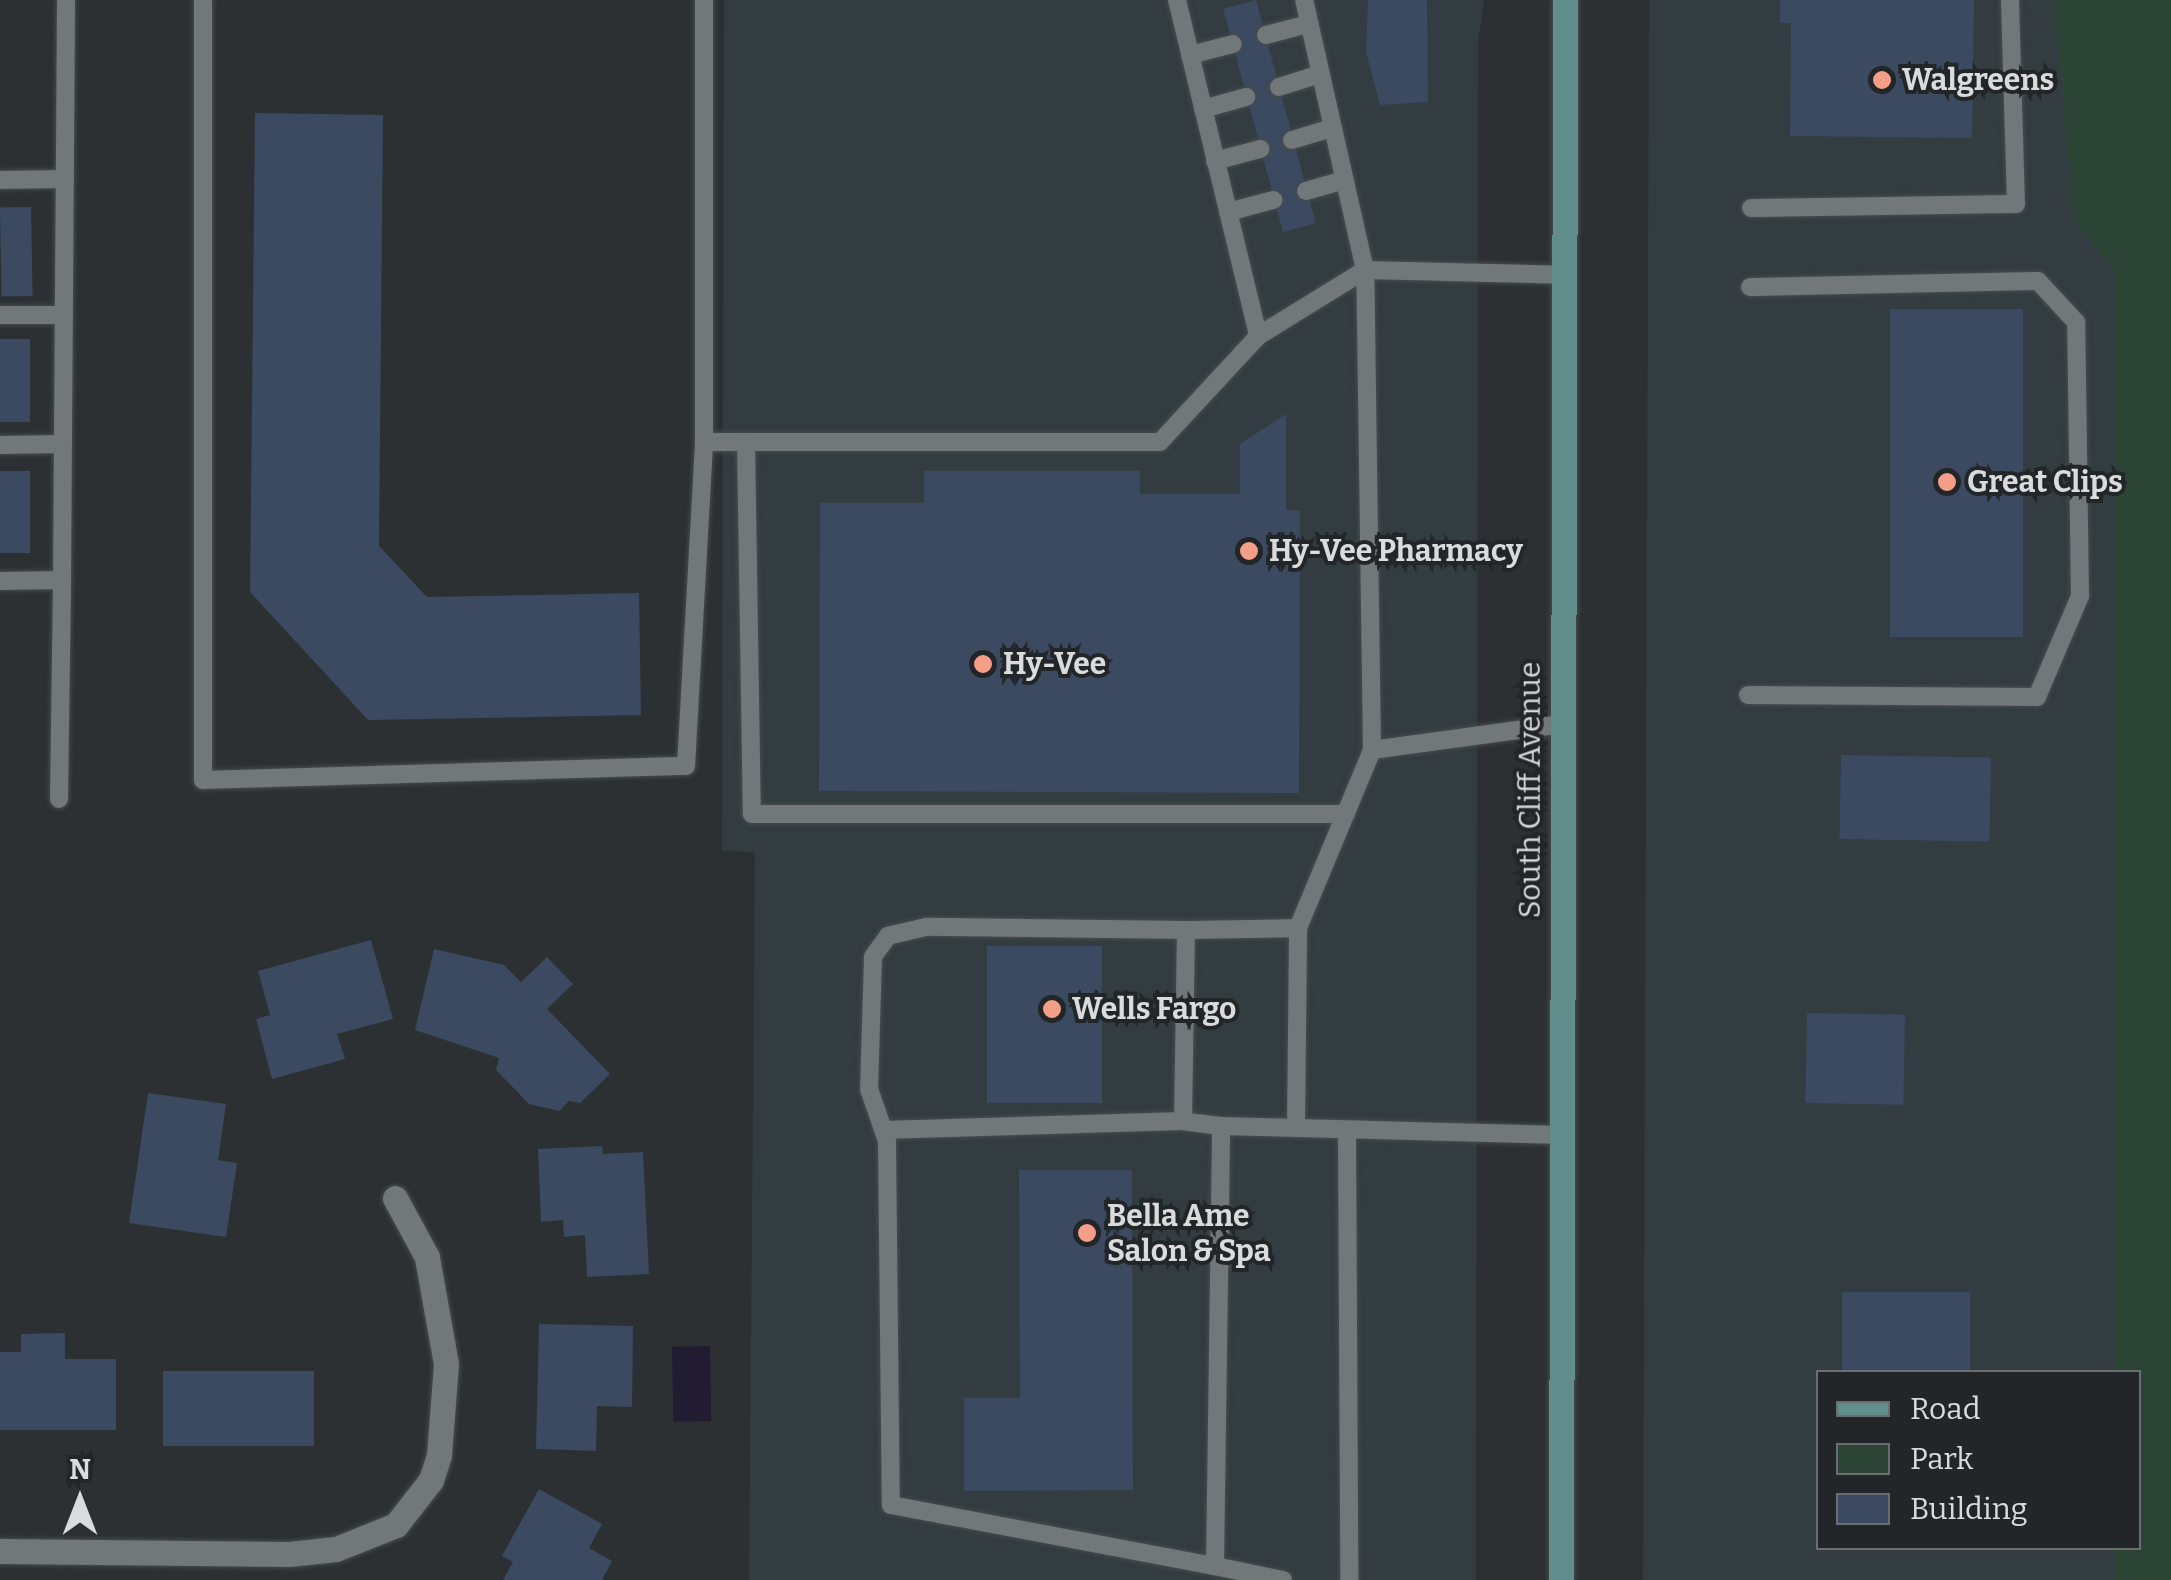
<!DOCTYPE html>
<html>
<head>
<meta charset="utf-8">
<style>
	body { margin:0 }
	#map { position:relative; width:2171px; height:1580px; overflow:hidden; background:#2c3032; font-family:Bitter,serif }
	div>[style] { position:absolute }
	.built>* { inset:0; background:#323c41 }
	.green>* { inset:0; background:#2c4435 }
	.water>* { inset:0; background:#211c32; transform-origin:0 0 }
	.building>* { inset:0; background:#3b4a60; transform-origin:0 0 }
	.roads { filter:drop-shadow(0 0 2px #474b4c) drop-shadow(0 0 2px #474b4c) }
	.lane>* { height:18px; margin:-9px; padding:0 9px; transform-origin:9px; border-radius:9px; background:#727779 }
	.street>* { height:25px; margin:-12.5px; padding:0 12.5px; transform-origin:12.5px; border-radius:12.5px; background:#727779 }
	.secondary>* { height:25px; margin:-12.5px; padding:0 12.5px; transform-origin:12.5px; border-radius:12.5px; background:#618d8d }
	.dots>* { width:28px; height:28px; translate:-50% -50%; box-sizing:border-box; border:5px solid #222628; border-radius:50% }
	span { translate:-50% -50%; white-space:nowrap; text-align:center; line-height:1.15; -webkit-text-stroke:8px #222628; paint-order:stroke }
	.poi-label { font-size:30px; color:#d9dbdd; font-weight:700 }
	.left { translate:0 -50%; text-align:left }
	.street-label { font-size:30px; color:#d9dbdd }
	.legend { position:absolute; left:1816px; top:1370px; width:325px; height:180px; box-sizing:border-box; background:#222628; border:2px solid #6b6e70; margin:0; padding:12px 18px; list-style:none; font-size:30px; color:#d9dbdd }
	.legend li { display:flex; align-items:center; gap:20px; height:50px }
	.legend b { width:50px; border:2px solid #6b6e70 }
	.north { position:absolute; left:30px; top:1450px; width:100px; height:100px; -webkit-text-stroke:8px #222628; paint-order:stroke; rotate:0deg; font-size:28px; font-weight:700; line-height:40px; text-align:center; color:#d9dbdd }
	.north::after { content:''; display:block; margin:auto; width:35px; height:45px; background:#d9dbdd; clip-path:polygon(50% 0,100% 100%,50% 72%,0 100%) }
</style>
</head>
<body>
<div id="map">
	<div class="built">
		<div style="clip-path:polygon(724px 0,1484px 0,1478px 42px,1476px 1580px,749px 1580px,755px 852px,722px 851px)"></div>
		<div style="clip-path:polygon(1649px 0,2056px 0,2074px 220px,2115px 271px,2115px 1372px,1818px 1372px,1818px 1548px,2115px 1548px,2115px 1580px,1643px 1580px)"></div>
	</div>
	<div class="green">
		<div style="clip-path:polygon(2054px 0,2171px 0,2171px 1580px,2115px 1580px,2115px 1548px,2138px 1548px,2138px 1372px,2115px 1372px,2115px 271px,2074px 220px)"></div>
	</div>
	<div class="water">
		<div style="left:710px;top:1346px;width:75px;height:38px;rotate:89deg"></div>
	</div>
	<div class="building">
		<div style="left:1256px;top:0;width:231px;height:34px;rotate:75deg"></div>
		<div style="clip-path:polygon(1368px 0,1427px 0,1428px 102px,1380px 105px,1366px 52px)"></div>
		<div style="clip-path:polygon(1780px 0,1974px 0,1972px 138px,1790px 136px,1791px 23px,1780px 23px)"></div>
		<div style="clip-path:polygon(255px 113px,383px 115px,379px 546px,427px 597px,639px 593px,641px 715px,368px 720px,250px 592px)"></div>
		<div style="left:31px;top:207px;width:89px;height:31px;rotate:89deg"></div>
		<div style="left:1890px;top:309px;width:133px;height:328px"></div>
		<div style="left:0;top:339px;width:30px;height:83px"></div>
		<div style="clip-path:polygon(1286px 414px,1286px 510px,1300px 511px,1299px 793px,819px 791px,820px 503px,924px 503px,924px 471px,1140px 471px,1140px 494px,1240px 494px,1240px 444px)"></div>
		<div style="left:0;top:471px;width:30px;height:82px"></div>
		<div style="left:1841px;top:755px;width:150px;height:84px;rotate:1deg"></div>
		<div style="clip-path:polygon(371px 940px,393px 1019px,337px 1034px,345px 1059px,272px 1079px,256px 1019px,270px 1015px,258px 971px)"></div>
		<div style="left:1102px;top:946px;width:157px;height:115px;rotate:90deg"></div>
		<div style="clip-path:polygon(434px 949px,504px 965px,521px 982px,547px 957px,573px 984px,547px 1009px,610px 1074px,580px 1103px,569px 1101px,559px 1111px,529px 1104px,496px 1070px,499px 1058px,415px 1030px)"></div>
		<div style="left:1807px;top:1013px;width:98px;height:90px;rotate:1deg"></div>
		<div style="clip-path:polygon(148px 1093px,226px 1104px,218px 1160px,237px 1163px,226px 1237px,129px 1223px)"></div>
		<div style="clip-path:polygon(602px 1146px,603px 1154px,643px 1152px,649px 1274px,587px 1277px,585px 1235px,564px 1237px,563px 1220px,541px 1222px,538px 1149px)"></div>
		<div style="clip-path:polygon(1019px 1170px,1132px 1170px,1133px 1490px,964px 1491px,964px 1398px,1020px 1398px)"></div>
		<div style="left:1842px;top:1292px;width:128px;height:80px"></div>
		<div style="clip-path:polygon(539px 1324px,633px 1326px,632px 1407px,597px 1406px,596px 1451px,536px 1449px)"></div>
		<div style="clip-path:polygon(65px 1333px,65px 1359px,116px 1359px,116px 1430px,0 1430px,0 1352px,21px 1352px,21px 1334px)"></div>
		<div style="left:163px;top:1371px;width:151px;height:75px"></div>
		<div style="clip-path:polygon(539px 1489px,602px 1524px,589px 1548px,612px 1561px,602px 1580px,503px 1580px,513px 1562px,502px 1556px)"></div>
	</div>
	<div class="roads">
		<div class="lane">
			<div style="left:203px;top:0;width:780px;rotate:90deg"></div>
			<div style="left:203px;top:780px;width:483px;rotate:-1.7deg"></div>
			<div style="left:686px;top:766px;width:324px;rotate:-86.8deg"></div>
			<div style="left:704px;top:442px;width:456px"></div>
			<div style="left:1160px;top:442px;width:144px;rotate:-47.2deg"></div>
			<div style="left:1177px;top:0;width:346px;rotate:76.4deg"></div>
			<div style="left:1258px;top:336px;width:126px;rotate:-31.7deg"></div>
			<div style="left:1365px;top:270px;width:277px;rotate:-102.7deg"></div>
			<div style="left:1266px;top:35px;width:43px;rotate:-14.7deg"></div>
			<div style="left:1190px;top:55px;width:44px;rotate:-14.3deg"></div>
			<div style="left:1279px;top:87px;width:43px;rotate:-17.6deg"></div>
			<div style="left:1203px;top:109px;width:45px;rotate:-15.6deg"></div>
			<div style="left:1292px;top:140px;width:42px;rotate:-16.7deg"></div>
			<div style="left:1215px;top:161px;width:47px;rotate:-14.9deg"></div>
			<div style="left:0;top:180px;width:65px;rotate:-0.9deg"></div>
			<div style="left:1306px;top:191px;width:40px;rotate:-16deg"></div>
			<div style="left:1751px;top:208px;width:265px;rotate:-0.9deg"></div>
			<div style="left:2016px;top:204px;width:204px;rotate:-91.7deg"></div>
			<div style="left:1228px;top:212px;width:47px;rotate:-14.9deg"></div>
			<div style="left:0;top:315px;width:64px"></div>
			<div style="left:704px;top:442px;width:442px;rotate:-90deg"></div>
			<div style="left:746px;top:442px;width:372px;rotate:89.1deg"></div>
			<div style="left:752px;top:814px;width:594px"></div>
			<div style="left:0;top:445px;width:63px;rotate:-0.9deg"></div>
			<div style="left:0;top:581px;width:62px;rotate:-0.9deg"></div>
			<div style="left:62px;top:580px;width:580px;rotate:-89.6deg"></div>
			<div style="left:1748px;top:695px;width:289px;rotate:0.4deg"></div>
			<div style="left:2037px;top:697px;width:110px;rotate:-66.9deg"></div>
			<div style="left:2080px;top:596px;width:274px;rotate:-90.8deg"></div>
			<div style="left:2076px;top:322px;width:56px;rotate:-132.8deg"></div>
			<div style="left:2038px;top:281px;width:288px;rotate:178.8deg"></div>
			<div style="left:1562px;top:724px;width:192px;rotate:172.2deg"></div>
			<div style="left:1372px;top:750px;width:480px;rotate:-90.8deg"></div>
			<div style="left:1365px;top:270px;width:199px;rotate:1.4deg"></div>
			<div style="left:59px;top:799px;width:219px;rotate:-89.2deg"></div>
			<div style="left:1186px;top:930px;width:260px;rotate:-179.3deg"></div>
			<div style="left:926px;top:927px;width:39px;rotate:167deg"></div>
			<div style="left:888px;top:936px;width:26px;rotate:126deg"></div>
			<div style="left:873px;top:957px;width:132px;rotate:91.7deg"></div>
			<div style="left:869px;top:1089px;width:55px;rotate:70.9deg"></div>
			<div style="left:887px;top:1141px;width:364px;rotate:89.4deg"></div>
			<div style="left:891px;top:1505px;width:330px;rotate:10.7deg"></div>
			<div style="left:1221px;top:1126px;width:342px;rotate:1.5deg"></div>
			<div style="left:1296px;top:1128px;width:200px;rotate:-89.4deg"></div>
			<div style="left:1298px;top:928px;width:193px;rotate:-67.4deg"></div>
			<div style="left:883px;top:1130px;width:300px;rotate:-1.7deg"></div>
			<div style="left:1347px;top:1130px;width:450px;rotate:89.7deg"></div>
			<div style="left:1283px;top:1580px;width:69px;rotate:-168.4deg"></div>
			<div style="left:1215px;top:1566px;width:440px;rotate:-89.2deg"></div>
			<div style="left:1221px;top:1126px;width:38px;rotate:-173deg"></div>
			<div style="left:1183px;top:1121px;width:191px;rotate:-89.1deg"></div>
			<div style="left:1186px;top:930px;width:112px;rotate:-1deg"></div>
		</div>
		<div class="street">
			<div style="left:0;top:1551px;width:289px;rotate:0.6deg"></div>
			<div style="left:289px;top:1554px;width:47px;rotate:-6.1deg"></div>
			<div style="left:336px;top:1549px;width:65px;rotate:-21.8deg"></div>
			<div style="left:396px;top:1525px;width:57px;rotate:-52.1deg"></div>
			<div style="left:431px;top:1480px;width:26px;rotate:-72deg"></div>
			<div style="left:439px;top:1455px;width:91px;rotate:-85.6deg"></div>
			<div style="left:446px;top:1364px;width:109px;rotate:-100.1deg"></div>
			<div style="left:427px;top:1257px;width:67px;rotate:-118.5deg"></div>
		</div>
		<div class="secondary">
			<div style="left:1561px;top:1580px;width:1580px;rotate:-89.85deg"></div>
		</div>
	</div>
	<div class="dots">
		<div style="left:1882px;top:80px;background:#f49e88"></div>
		<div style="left:1947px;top:482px;background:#f49e88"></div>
		<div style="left:1249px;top:551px;background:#f49e88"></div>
		<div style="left:983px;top:664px;background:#f49e88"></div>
		<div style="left:1052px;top:1009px;background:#f49e88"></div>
		<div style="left:1087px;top:1233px;background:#f49e88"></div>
	</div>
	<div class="poi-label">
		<span class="left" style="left:1902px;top:80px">Walgreens</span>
		<span class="left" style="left:1967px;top:482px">Great Clips</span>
		<span class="left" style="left:1269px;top:551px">Hy-Vee Pharmacy</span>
		<span class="left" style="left:1003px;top:664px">Hy-Vee</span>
		<span class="left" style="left:1072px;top:1009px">Wells Fargo</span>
		<span class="left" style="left:1107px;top:1233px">Bella Ame<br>Salon &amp; Spa</span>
	</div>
	<div class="street-label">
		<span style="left:1530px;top:790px;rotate:-90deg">South Cliff Avenue</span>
	</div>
	<ul class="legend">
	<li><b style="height:12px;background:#618d8d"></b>Road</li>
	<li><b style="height:28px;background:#2c4435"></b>Park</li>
	<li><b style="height:28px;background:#3b4a60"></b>Building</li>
	</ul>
	<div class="north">N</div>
</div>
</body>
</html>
